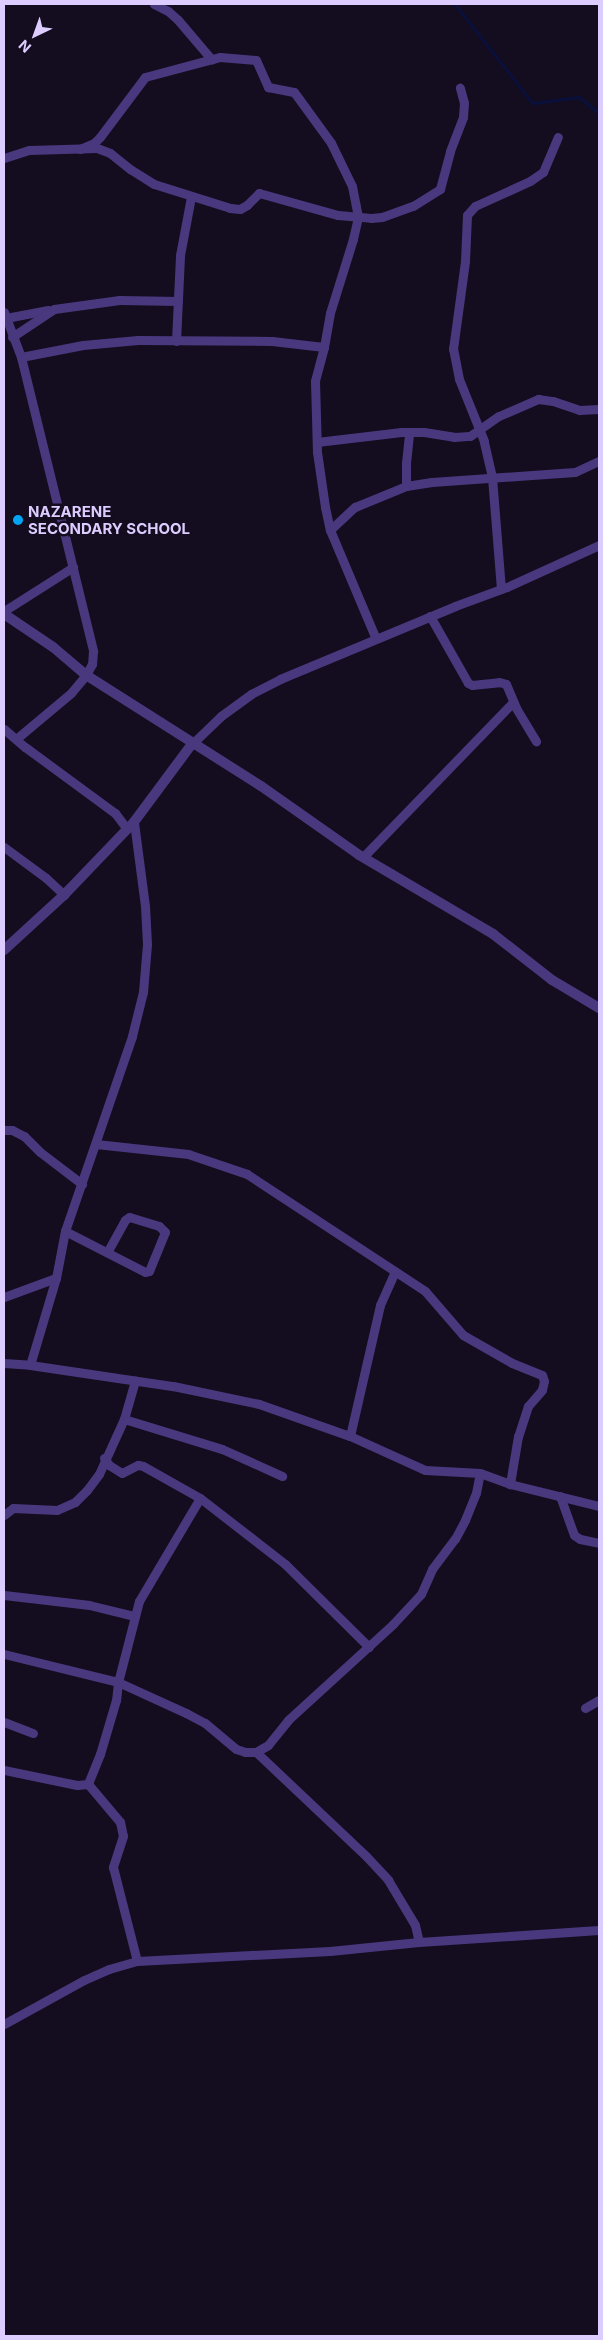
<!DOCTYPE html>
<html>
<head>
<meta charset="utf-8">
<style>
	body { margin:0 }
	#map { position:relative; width:603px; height:2340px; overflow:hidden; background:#140d1f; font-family:Inter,sans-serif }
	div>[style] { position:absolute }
	.stream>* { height:2.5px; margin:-1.25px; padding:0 1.25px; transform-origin:1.25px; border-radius:1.25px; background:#09103c }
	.minor>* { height:9px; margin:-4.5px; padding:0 4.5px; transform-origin:4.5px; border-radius:4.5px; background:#4a387e }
	.tertiary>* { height:10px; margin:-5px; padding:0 5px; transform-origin:5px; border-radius:5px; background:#4a387e }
	.dots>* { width:14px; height:14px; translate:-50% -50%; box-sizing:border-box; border:2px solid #140d1f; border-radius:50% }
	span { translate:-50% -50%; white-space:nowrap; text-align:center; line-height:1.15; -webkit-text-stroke:5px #140d1f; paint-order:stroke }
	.poi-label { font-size:15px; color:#dcf; font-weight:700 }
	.left { translate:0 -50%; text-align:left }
	.frame { position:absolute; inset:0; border:5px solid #dcf; pointer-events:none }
	.north { position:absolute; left:10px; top:10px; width:50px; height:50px; -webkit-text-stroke:4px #140d1f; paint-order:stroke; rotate:222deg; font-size:14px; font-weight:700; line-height:20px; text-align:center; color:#dcf }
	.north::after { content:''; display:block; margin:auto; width:18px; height:22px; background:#dcf; clip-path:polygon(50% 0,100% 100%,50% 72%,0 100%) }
</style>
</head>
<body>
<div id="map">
	<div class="stream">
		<div style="left:455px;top:4px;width:126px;rotate:51.8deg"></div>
		<div style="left:533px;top:103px;width:46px;rotate:-7.4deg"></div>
		<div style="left:579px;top:97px;width:22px;rotate:39deg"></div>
		<div style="left:596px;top:111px;width:3px"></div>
	</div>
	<div class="minor">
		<div style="left:154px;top:4px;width:16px;rotate:27deg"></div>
		<div style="left:168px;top:11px;width:13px;rotate:42deg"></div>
		<div style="left:178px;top:20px;width:52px;rotate:49.6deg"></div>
		<div style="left:80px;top:149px;width:15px;rotate:-23deg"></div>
		<div style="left:94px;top:143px;width:8px;rotate:-45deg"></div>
		<div style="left:100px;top:137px;width:75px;rotate:-53.1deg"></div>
		<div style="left:145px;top:77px;width:78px;rotate:-14.9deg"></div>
		<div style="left:220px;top:57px;width:36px;rotate:5deg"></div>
		<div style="left:256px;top:60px;width:30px;rotate:66deg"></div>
		<div style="left:268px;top:87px;width:26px;rotate:11deg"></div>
		<div style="left:294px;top:92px;width:63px;rotate:54deg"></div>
		<div style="left:331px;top:143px;width:48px;rotate:64deg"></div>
		<div style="left:352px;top:186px;width:32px;rotate:79deg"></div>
		<div style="left:358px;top:217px;width:23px;rotate:103deg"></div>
		<div style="left:353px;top:239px;width:77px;rotate:107.3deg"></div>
		<div style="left:330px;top:313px;width:35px;rotate:100deg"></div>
		<div style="left:324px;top:347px;width:35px;rotate:105deg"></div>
		<div style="left:315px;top:381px;width:71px;rotate:88.4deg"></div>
		<div style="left:317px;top:452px;width:56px;rotate:81.7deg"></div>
		<div style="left:325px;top:507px;width:24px;rotate:78deg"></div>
		<div style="left:330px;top:530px;width:118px;rotate:67.1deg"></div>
		<div style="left:4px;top:158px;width:26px;rotate:-18deg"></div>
		<div style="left:29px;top:150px;width:68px;rotate:-1.7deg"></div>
		<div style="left:97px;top:148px;width:14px;rotate:21deg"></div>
		<div style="left:110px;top:153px;width:26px;rotate:39deg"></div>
		<div style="left:130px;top:169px;width:28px;rotate:32deg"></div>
		<div style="left:154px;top:184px;width:80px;rotate:17.5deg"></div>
		<div style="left:230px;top:208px;width:10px;rotate:6deg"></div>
		<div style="left:240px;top:209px;width:8px;rotate:-30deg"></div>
		<div style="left:247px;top:205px;width:17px;rotate:-45deg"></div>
		<div style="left:259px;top:193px;width:82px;rotate:15.6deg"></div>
		<div style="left:338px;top:215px;width:33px;rotate:5deg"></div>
		<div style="left:371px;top:218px;width:11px;rotate:-5deg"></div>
		<div style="left:382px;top:217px;width:33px;rotate:-20deg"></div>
		<div style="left:413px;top:206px;width:32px;rotate:-32deg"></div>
		<div style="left:440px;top:189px;width:39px;rotate:-75deg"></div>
		<div style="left:450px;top:151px;width:36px;rotate:-69deg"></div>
		<div style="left:463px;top:117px;width:14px;rotate:-86deg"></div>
		<div style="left:464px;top:103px;width:16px;rotate:-105deg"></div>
		<div style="left:4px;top:312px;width:48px;rotate:69.3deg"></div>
		<div style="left:21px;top:357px;width:303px;rotate:76.2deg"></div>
		<div style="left:93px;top:651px;width:13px;rotate:94deg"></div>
		<div style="left:92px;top:664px;width:13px;rotate:119deg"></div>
		<div style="left:86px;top:675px;width:23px;rotate:130deg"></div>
		<div style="left:71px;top:693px;width:72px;rotate:140.1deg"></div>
		<div style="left:6px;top:318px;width:43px;rotate:-10.8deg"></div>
		<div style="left:12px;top:337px;width:50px;rotate:-33.7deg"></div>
		<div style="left:54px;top:309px;width:66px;rotate:-7.9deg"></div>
		<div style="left:119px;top:300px;width:59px;rotate:1deg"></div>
		<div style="left:176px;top:341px;width:86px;rotate:-87.3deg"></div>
		<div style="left:180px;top:255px;width:59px;rotate:-79.3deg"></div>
		<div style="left:21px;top:357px;width:63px;rotate:-11deg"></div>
		<div style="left:83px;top:345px;width:55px;rotate:-5.2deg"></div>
		<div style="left:138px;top:340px;width:134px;rotate:0.4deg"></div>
		<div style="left:272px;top:341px;width:52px;rotate:6.6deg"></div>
		<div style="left:317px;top:442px;width:85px;rotate:-6.8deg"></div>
		<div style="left:401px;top:432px;width:23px"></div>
		<div style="left:424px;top:432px;width:30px;rotate:9deg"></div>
		<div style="left:454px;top:437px;width:16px;rotate:-4deg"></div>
		<div style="left:470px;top:436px;width:35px;rotate:-35deg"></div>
		<div style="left:499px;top:416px;width:43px;rotate:-23.6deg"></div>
		<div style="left:538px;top:399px;width:15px;rotate:8deg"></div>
		<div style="left:553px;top:401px;width:28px;rotate:19deg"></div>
		<div style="left:579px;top:410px;width:20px;rotate:-3deg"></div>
		<div style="left:406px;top:486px;width:23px;rotate:-90deg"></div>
		<div style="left:406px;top:463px;width:31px;rotate:-84deg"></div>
		<div style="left:330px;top:530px;width:34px;rotate:-43deg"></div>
		<div style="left:355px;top:507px;width:55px;rotate:-22.4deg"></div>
		<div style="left:406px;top:486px;width:26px;rotate:-9deg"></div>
		<div style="left:432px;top:482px;width:143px;rotate:-4deg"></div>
		<div style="left:575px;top:472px;width:26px;rotate:-25deg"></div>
		<div style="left:501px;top:589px;width:112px;rotate:-94.6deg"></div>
		<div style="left:492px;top:477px;width:37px;rotate:-103deg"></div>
		<div style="left:484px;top:441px;width:67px;rotate:-112deg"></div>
		<div style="left:459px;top:379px;width:31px;rotate:-101deg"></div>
		<div style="left:453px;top:349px;width:89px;rotate:-82.2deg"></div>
		<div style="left:465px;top:261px;width:46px;rotate:-87.5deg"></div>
		<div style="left:467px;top:215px;width:12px;rotate:-48deg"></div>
		<div style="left:475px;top:206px;width:60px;rotate:-24.4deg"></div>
		<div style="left:530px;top:181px;width:16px;rotate:-35deg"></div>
		<div style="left:543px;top:172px;width:38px;rotate:-67deg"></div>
		<div style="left:4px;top:611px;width:82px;rotate:-32.5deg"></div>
		<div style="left:430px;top:616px;width:77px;rotate:60.4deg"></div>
		<div style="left:468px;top:683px;width:4px;rotate:27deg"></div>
		<div style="left:472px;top:685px;width:27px;rotate:-6deg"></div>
		<div style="left:499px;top:682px;width:7px;rotate:16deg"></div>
		<div style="left:506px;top:684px;width:26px;rotate:67deg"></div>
		<div style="left:516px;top:708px;width:39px;rotate:59deg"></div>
		<div style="left:4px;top:729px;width:28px;rotate:41deg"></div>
		<div style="left:25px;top:747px;width:112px;rotate:36.3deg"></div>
		<div style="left:115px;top:813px;width:20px;rotate:53deg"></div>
		<div style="left:192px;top:744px;width:40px;rotate:-44deg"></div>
		<div style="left:221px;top:716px;width:37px;rotate:-36deg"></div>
		<div style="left:251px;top:694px;width:33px;rotate:-27deg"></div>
		<div style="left:280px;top:679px;width:190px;rotate:-22.6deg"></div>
		<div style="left:455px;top:606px;width:55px;rotate:-20.1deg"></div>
		<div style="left:507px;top:587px;width:101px;rotate:-24.5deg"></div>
		<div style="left:4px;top:847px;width:52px;rotate:36.4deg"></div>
		<div style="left:46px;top:878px;width:25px;rotate:43deg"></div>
		<div style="left:363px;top:857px;width:216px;rotate:-45.9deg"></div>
		<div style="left:4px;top:1130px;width:8px"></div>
		<div style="left:12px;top:1130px;width:13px;rotate:27deg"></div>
		<div style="left:24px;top:1136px;width:23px;rotate:45deg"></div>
		<div style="left:40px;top:1152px;width:53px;rotate:37.3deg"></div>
		<div style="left:96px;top:1144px;width:93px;rotate:6.2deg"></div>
		<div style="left:188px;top:1154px;width:62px;rotate:18.7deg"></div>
		<div style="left:247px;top:1174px;width:213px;rotate:33.3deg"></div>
		<div style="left:425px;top:1291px;width:58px;rotate:49.2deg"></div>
		<div style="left:463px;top:1335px;width:56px;rotate:29.7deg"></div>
		<div style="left:512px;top:1363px;width:32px;rotate:22deg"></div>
		<div style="left:542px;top:1375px;width:6px;rotate:72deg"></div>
		<div style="left:544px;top:1381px;width:9px;rotate:103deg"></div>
		<div style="left:542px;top:1390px;width:21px;rotate:131deg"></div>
		<div style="left:528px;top:1406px;width:32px;rotate:108deg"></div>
		<div style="left:518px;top:1436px;width:49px;rotate:99.5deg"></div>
		<div style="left:65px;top:1231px;width:90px;rotate:27.1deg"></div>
		<div style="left:145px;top:1272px;width:4px;rotate:-14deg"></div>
		<div style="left:149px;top:1271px;width:42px;rotate:-67.7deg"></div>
		<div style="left:165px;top:1232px;width:8px;rotate:-135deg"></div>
		<div style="left:159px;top:1226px;width:31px;rotate:-163deg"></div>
		<div style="left:129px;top:1217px;width:5px;rotate:143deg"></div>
		<div style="left:125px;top:1220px;width:37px;rotate:119deg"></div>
		<div style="left:4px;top:1297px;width:55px;rotate:-20.1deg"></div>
		<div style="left:4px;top:1363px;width:26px;rotate:4deg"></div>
		<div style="left:30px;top:1365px;width:145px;rotate:8.4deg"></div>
		<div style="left:173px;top:1386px;width:88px;rotate:11.8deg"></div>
		<div style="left:259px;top:1404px;width:96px;rotate:19.4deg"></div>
		<div style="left:350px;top:1436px;width:82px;rotate:24.4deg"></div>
		<div style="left:425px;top:1470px;width:55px;rotate:3.1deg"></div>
		<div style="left:480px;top:1473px;width:32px;rotate:20deg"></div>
		<div style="left:510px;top:1484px;width:92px;rotate:13.9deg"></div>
		<div style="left:30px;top:1365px;width:91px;rotate:-73.4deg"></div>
		<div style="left:56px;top:1278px;width:48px;rotate:-79.2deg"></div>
		<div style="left:65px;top:1231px;width:206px;rotate:-71deg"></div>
		<div style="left:132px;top:1036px;width:45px;rotate:-76deg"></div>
		<div style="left:143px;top:992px;width:48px;rotate:-85.2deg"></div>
		<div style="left:147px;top:944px;width:38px;rotate:-93deg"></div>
		<div style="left:145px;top:906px;width:85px;rotate:-97.5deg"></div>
		<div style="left:124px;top:1419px;width:102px;rotate:17deg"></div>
		<div style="left:222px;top:1449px;width:66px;rotate:24.2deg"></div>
		<div style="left:350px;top:1436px;width:134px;rotate:-77.1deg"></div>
		<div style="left:380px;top:1305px;width:36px;rotate:-66deg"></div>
		<div style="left:104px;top:1458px;width:9px;rotate:54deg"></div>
		<div style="left:109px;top:1465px;width:15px;rotate:32deg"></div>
		<div style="left:122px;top:1473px;width:18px;rotate:-27deg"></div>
		<div style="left:138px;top:1465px;width:5px;rotate:11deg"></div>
		<div style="left:143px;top:1466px;width:65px;rotate:29.3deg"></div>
		<div style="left:200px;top:1498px;width:108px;rotate:37.8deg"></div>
		<div style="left:285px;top:1564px;width:118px;rotate:44.7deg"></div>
		<div style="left:560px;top:1496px;width:41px;rotate:70.3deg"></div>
		<div style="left:574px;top:1535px;width:7px;rotate:34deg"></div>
		<div style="left:580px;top:1539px;width:19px;rotate:12deg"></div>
		<div style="left:200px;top:1498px;width:120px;rotate:120.6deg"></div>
		<div style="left:139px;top:1601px;width:84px;rotate:104.5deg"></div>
		<div style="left:118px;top:1682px;width:75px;rotate:24.5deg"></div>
		<div style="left:186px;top:1713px;width:21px;rotate:28deg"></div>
		<div style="left:205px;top:1723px;width:40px;rotate:40deg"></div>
		<div style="left:236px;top:1749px;width:9px;rotate:18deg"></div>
		<div style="left:245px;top:1752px;width:11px"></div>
		<div style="left:256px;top:1752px;width:14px;rotate:-30deg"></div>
		<div style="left:268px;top:1745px;width:32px;rotate:-51deg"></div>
		<div style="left:288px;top:1720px;width:142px;rotate:-42.4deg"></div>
		<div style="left:393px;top:1624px;width:41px;rotate:-47deg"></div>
		<div style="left:421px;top:1594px;width:27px;rotate:-66deg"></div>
		<div style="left:432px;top:1569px;width:38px;rotate:-53deg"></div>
		<div style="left:455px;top:1539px;width:21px;rotate:-62deg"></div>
		<div style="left:465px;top:1520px;width:29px;rotate:-68deg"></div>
		<div style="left:476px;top:1493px;width:20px;rotate:-79deg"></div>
		<div style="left:4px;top:1515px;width:11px;rotate:-38deg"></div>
		<div style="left:13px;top:1508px;width:44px;rotate:2.6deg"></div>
		<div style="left:57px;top:1510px;width:20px;rotate:-24deg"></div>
		<div style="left:75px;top:1502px;width:17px;rotate:-45deg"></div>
		<div style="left:87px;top:1490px;width:20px;rotate:-53deg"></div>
		<div style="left:99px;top:1474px;width:60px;rotate:-65.6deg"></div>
		<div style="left:124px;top:1419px;width:40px;rotate:-74deg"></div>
		<div style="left:4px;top:1595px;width:86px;rotate:6.7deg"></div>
		<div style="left:89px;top:1605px;width:46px;rotate:13.7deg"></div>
		<div style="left:4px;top:1654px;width:117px;rotate:13.8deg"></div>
		<div style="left:118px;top:1682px;width:18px;rotate:96deg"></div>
		<div style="left:116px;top:1700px;width:56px;rotate:106.5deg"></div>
		<div style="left:100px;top:1754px;width:32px;rotate:112deg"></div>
		<div style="left:88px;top:1784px;width:11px;rotate:175deg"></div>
		<div style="left:77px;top:1785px;width:75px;rotate:-168.4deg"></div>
		<div style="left:585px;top:1708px;width:16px;rotate:-30deg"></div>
		<div style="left:4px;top:1722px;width:31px;rotate:21deg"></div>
		<div style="left:256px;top:1752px;width:151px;rotate:43.4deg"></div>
		<div style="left:366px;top:1856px;width:33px;rotate:47deg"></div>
		<div style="left:388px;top:1880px;width:52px;rotate:59deg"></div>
		<div style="left:415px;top:1925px;width:17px;rotate:77deg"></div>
		<div style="left:88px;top:1784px;width:50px;rotate:49.9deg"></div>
		<div style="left:120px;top:1822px;width:14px;rotate:78deg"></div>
		<div style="left:123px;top:1836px;width:33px;rotate:108deg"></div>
		<div style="left:113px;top:1867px;width:97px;rotate:75.7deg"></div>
		<div style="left:4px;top:2024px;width:91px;rotate:-28.8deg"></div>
		<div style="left:84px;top:1980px;width:27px;rotate:-24deg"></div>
		<div style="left:109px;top:1969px;width:29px;rotate:-16deg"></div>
		<div style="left:137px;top:1961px;width:193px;rotate:-3deg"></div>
		<div style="left:330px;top:1951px;width:89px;rotate:-5.8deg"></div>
		<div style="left:419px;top:1942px;width:180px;rotate:-3.8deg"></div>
	</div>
	<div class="tertiary">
		<div style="left:4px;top:614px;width:59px;rotate:34deg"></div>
		<div style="left:53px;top:647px;width:43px;rotate:40.3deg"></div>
		<div style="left:86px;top:675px;width:207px;rotate:32.4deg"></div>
		<div style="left:261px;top:786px;width:120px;rotate:35.1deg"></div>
		<div style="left:359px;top:855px;width:156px;rotate:30.5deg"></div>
		<div style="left:493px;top:934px;width:75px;rotate:37.9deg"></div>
		<div style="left:552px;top:980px;width:55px;rotate:30.8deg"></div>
		<div style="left:4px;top:950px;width:81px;rotate:-42.5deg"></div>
		<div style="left:64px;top:895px;width:101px;rotate:-46.2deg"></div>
		<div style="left:134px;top:822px;width:97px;rotate:-53.4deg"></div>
	</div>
	<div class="dots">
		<div style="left:18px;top:520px;background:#02a5f4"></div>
	</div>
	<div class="poi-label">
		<span class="left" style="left:28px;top:520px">NAZARENE<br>SECONDARY SCHOOL</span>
	</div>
	<div class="frame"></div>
	<div class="north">N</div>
</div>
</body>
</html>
